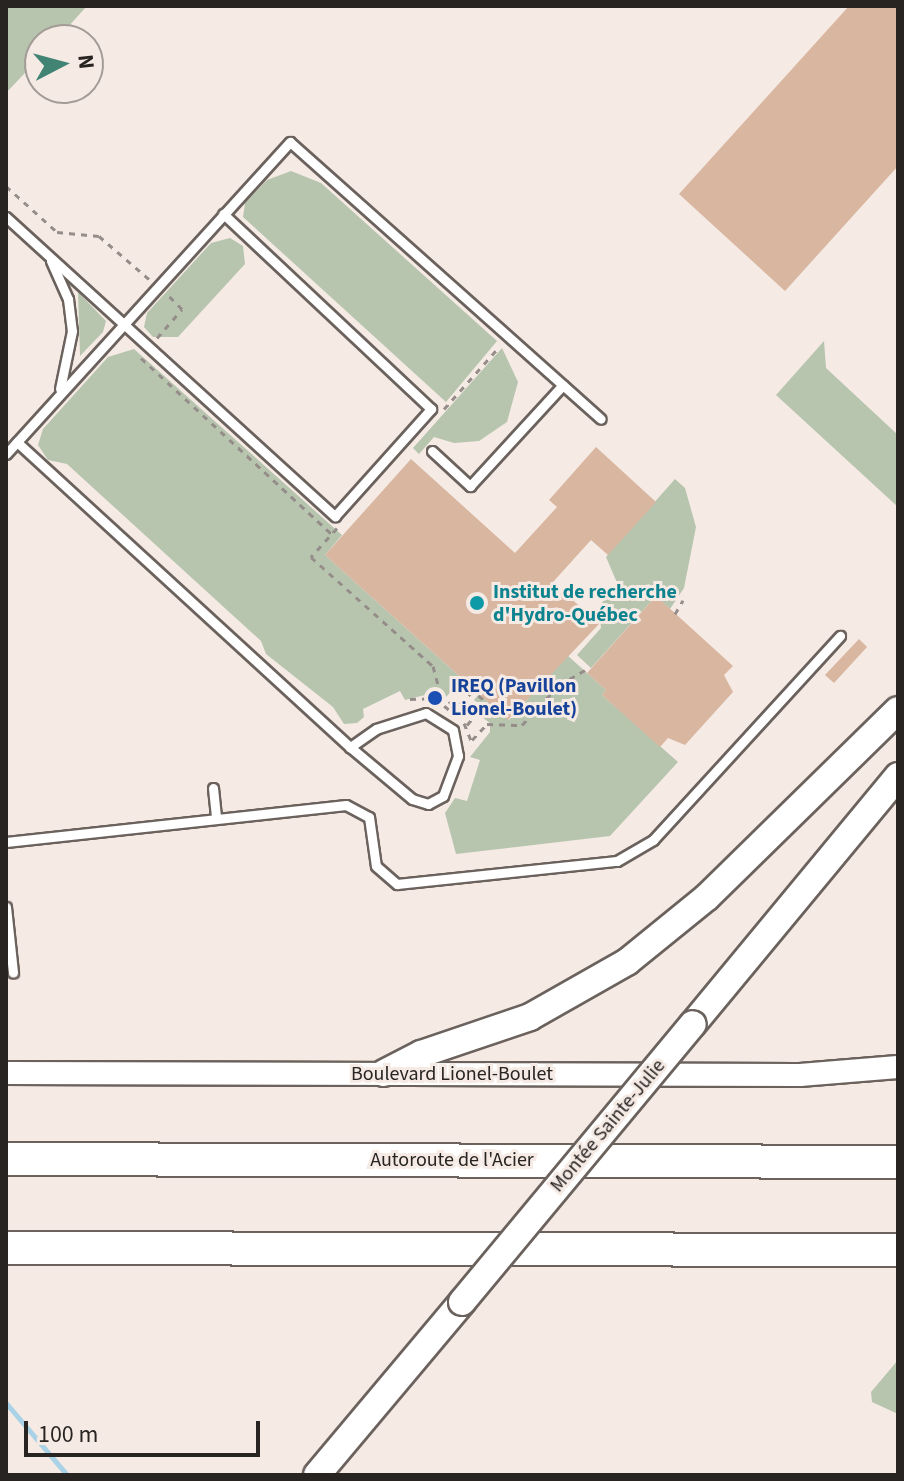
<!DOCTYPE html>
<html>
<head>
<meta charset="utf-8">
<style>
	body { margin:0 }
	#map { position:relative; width:904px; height:1481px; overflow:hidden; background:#f5eae4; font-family:"Source Sans 3",sans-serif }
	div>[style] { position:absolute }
	.green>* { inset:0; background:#b7c5af }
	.stream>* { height:5px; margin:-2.5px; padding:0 2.5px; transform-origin:2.5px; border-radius:2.5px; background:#aad2e6 }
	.building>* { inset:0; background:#d9b6a0 }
	.path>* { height:3px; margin-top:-1.5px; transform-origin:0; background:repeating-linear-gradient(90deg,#958d89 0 6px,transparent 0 12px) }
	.roads { filter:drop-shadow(2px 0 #6b625d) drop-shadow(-2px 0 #6b625d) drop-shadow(0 2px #6b625d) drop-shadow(0 -2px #6b625d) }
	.service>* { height:9px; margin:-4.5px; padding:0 4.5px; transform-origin:4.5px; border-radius:4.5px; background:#fff }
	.tertiary>* { height:22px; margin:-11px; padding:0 11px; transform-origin:11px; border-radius:11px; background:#fff }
	.secondary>* { height:26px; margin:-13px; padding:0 13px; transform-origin:13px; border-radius:13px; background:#fff }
	.motorway>* { height:32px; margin:-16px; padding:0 16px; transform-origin:16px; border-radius:16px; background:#fff }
	.bridges { filter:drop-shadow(2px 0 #6b625d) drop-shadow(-2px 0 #6b625d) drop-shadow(0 2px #6b625d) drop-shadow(0 -2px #6b625d) }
	.secondary-bridge>* { height:26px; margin:-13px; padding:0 13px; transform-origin:13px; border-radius:13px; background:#fff }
	.dots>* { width:22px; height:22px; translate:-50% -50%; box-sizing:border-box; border:4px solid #f5eae4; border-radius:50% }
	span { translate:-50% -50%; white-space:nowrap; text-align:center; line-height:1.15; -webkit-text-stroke:6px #f5eae4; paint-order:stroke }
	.culture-label { font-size:20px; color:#0d838f; font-weight:700 }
	.left { translate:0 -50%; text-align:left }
	.transit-label { font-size:20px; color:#164399; font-weight:700 }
	.street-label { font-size:20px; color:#282422 }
	.frame { position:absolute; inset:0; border:8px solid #282422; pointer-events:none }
	.north { position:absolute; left:24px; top:24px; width:80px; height:80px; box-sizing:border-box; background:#f5eae4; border:2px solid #a39b96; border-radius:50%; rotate:84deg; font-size:22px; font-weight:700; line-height:32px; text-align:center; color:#282422 }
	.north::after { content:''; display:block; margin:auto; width:28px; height:36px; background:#428474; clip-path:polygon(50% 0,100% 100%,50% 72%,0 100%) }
	.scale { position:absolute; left:24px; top:1421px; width:236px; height:36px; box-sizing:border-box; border:4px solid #282422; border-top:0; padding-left:10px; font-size:24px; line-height:28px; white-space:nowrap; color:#282422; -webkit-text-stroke:6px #f5eae4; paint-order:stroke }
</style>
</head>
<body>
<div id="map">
	<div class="green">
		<div style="clip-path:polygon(6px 6px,87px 6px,56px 40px,40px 40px,40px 57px,6px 93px)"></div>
		<div style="clip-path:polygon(291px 171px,321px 183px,497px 341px,446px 402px,243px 217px,245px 203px,267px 180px)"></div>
		<div style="clip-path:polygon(230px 238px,243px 246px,245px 264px,178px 337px,153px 337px,144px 327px,147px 313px,211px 243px)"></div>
		<div style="clip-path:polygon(78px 292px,106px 321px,103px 332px,80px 356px)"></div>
		<div style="clip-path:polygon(824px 341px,826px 368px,898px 435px,898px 507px,776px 395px)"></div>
		<div style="clip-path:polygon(502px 348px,518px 382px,507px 422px,479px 441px,454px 443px,434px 437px,419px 454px,413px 448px)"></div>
		<div style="clip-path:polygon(134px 349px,342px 535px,325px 555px,468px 684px,462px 691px,456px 686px,446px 697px,437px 692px,405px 700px,400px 691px,363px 709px,364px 717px,357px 723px,344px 724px,333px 707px,266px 654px,261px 641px,67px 464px,48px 460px,38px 445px,43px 429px,108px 357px)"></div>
		<div style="clip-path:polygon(675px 479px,685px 488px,696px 527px,684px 588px,670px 609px,656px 596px,591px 668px,577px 655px,601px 628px,599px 606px,618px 585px,606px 557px)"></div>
		<div style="clip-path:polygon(567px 655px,606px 690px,602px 695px,678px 762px,610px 836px,456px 854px,445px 813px,455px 798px,467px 801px,480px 760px,470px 757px,490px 732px,490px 723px,476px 713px,481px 706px,474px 700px,479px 694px,509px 720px)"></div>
		<div style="clip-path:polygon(898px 1360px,898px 1414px,872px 1402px,871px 1392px)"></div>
	</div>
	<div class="stream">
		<div style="left:6px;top:1403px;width:94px;rotate:49.7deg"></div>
	</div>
	<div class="building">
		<div style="clip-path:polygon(849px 6px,898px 6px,898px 166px,785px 291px,679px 194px)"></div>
		<div style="clip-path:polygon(596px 447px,656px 502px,608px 555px,591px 540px,553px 582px,599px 624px,508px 720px,325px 555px,411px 459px,515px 553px,557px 507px,549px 500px)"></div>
		<div style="clip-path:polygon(656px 596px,733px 666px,724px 675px,733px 692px,685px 745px,668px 738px,660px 747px,602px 695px,606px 690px,587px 673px)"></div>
		<div style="clip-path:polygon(859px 639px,867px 647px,834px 683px,825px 675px)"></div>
	</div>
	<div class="path">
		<div style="left:6px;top:186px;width:69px;rotate:42deg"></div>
		<div style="left:57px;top:232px;width:42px;rotate:5.4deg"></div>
		<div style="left:99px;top:236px;width:66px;rotate:40.7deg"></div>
		<div style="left:157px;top:338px;width:38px;rotate:-49deg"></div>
		<div style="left:182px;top:309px;width:21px;rotate:-135deg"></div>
		<div style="left:141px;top:358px;width:260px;rotate:42.7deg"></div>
		<div style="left:444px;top:409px;width:84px;rotate:-48.4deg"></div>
		<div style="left:337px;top:528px;width:39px;rotate:132deg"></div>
		<div style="left:311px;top:557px;width:164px;rotate:41.8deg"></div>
		<div style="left:433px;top:666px;width:28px;rotate:75deg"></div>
		<div style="left:440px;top:693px;width:22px;rotate:43deg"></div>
		<div style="left:675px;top:614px;width:16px;rotate:-60deg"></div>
		<div style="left:410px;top:699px;width:25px;rotate:-2deg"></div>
		<div style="left:435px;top:698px;width:26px;rotate:40deg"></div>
		<div style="left:452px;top:713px;width:33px;rotate:-47deg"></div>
		<div style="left:464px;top:723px;width:24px;rotate:68deg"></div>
		<div style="left:467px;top:725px;width:26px;rotate:-50deg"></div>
		<div style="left:484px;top:705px;width:20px;rotate:30deg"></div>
		<div style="left:501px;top:715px;width:37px;rotate:-139deg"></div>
		<div style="left:472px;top:740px;width:22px;rotate:-47deg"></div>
		<div style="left:487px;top:724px;width:35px;rotate:2deg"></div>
		<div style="left:522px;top:725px;width:54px;rotate:-47.2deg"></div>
		<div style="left:559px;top:685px;width:30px;rotate:-30deg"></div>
	</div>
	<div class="roads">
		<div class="service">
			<div style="left:6px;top:217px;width:445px;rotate:42.3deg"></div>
			<div style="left:335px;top:516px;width:144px;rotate:-48.1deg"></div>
			<div style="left:431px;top:409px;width:285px;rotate:-136.8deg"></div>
			<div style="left:51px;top:261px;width:42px;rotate:65.9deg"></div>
			<div style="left:68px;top:299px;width:32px;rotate:83deg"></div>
			<div style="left:72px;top:331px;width:59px;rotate:101.7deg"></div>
			<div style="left:17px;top:442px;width:452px;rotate:42.5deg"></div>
			<div style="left:350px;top:747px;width:81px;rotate:40deg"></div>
			<div style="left:412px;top:799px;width:17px;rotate:17deg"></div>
			<div style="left:428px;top:804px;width:17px;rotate:-28deg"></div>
			<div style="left:443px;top:796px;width:43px;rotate:-69.4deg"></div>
			<div style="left:458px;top:756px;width:26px;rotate:-101deg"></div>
			<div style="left:453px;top:730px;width:32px;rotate:-148deg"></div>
			<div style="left:426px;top:713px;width:52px;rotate:162.3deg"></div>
			<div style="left:376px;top:729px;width:32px;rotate:145deg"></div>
			<div style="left:432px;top:451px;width:52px;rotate:42.6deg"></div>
			<div style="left:470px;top:486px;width:137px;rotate:-47.4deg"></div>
			<div style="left:6px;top:454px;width:422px;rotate:-47.7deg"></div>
			<div style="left:290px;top:142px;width:416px;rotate:41.7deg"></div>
			<div style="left:213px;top:788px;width:30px;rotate:84deg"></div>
			<div style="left:6px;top:842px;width:342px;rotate:-6.2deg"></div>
			<div style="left:346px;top:805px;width:26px;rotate:28deg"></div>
			<div style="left:369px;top:817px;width:49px;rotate:81.9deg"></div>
			<div style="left:376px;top:866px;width:28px;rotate:41deg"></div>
			<div style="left:397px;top:884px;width:221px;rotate:-6deg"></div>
			<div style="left:617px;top:861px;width:42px;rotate:-30.3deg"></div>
			<div style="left:653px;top:840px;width:277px;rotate:-47.5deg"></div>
			<div style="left:6px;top:907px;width:66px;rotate:83.9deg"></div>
		</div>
		<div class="tertiary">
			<div style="left:6px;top:1073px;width:794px;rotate:0.14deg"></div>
			<div style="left:800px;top:1075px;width:98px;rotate:-4.7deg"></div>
		</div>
		<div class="secondary">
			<div style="left:693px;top:1024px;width:322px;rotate:-50.4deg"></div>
			<div style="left:384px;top:1073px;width:42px;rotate:-27.2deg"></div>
			<div style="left:421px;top:1054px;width:115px;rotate:-18.7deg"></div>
			<div style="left:530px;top:1017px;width:112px;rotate:-29.6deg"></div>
			<div style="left:627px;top:962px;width:103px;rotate:-39.1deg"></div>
			<div style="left:707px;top:897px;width:267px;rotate:-44.4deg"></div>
			<div style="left:317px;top:1475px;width:226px;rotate:-50deg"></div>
		</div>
		<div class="motorway">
			<div style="left:6px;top:1159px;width:892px;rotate:0.19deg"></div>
			<div style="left:6px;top:1248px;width:892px;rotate:0.13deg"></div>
		</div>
	</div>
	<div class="bridges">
		<div class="secondary-bridge">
			<div style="left:462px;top:1302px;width:361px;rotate:-50.3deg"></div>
		</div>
	</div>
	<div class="dots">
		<div style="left:477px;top:603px;background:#0f9aa8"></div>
		<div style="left:435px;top:698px;background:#1a4fb4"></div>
	</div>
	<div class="culture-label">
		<span class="left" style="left:493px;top:604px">Institut de recherche<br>d'Hydro-Québec</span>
	</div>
	<div class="transit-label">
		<span class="left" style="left:451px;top:698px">IREQ (Pavillon<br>Lionel-Boulet)</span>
	</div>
	<div class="street-label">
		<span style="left:452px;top:1074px">Boulevard Lionel-Boulet</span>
		<span style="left:608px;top:1126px;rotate:-50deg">Montée Sainte-Julie</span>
		<span style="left:452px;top:1160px">Autoroute de l'Acier</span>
	</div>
	<div class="frame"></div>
	<div class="north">N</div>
	<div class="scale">100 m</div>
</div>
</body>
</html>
